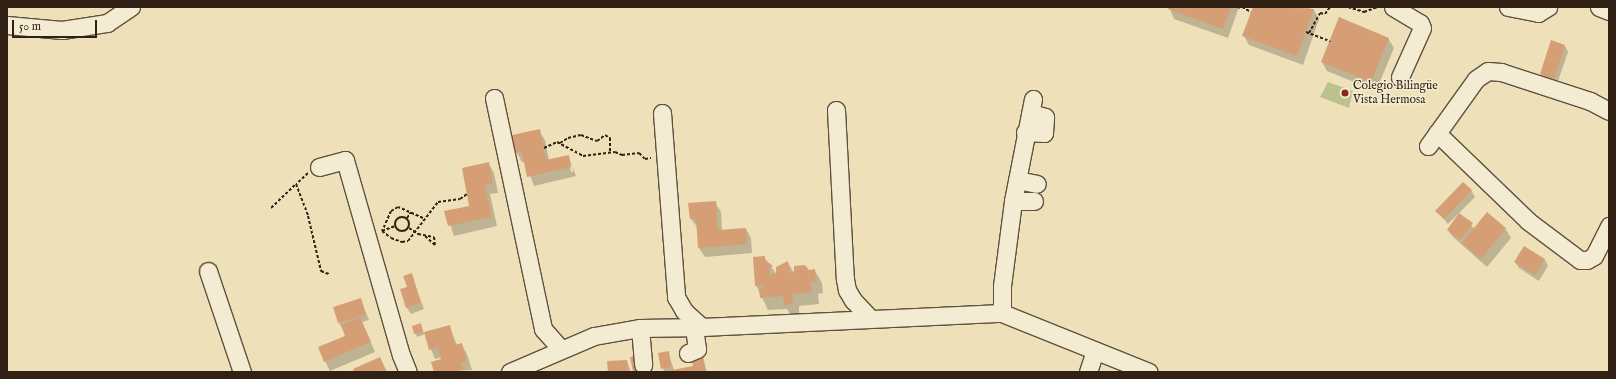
<!DOCTYPE html>
<html>
<head>
<meta charset="utf-8">
<style>
	body { margin:0 }
	#map { position:relative; width:1616px; height:379px; overflow:hidden; background:#eee1ba; font-family:"IM FELL English",serif }
	div>[style] { position:absolute }
	.green>* { inset:0; background:#bbc28d }
	.shadow>* { inset:0; background:#0003 }
	.building>* { inset:0; background:#d69e74 }
	.path>* { height:2px; margin-top:-1px; transform-origin:0; background:repeating-linear-gradient(90deg,#312114 0 3px,transparent 0 5px) }
	.path>.ring { margin:-1px; padding:0; box-sizing:content-box; background:none; border:2px solid #312114; border-radius:50% }
	.roads { filter:drop-shadow(1px 0 #60513e) drop-shadow(-1px 0 #60513e) drop-shadow(0 1px #60513e) drop-shadow(0 -1px #60513e) }
	.minor>* { height:17px; margin:-8.5px; padding:0 8.5px; transform-origin:8.5px; border-radius:8.5px; background:#f4ecd2 }
	.dots>* { width:11px; height:11px; translate:-50% -50%; box-sizing:border-box; border:2px solid #f4ecd2; border-radius:50% }
	span { translate:-50% -50%; white-space:nowrap; text-align:center; line-height:1.15; -webkit-text-stroke:3px #f4ecd2; paint-order:stroke }
	.poi-label { font-size:12px; color:#312114 }
	.left { translate:0 -50%; text-align:left }
	.frame { position:absolute; inset:0; border:8px solid #312114; pointer-events:none }
	.scale { position:absolute; left:12px; top:20px; width:85px; height:18px; box-sizing:border-box; border:2px solid #312114; border-top:0; padding-left:5px; font-size:12px; line-height:14px; white-space:nowrap; color:#312114; -webkit-text-stroke:3px #f4ecd2; paint-order:stroke }
</style>
</head>
<body>
<div id="map">
	<div class="green">
		<div style="clip-path:polygon(1328px 82px,1353px 91px,1349px 108px,1320px 97px)"></div>
	</div>
	<div class="shadow">
		<div style="clip-path:polygon(1169px 7px,1239px 7px,1228px 38px,1174px 19px)"></div>
		<div style="clip-path:polygon(1254px 7px,1306px 7px,1314px 10px,1319px 19px,1303px 65px,1249px 45px,1244px 36px)"></div>
		<div style="clip-path:polygon(1388px 38px,1394px 48px,1376px 91px,1327px 71px,1322px 62px)"></div>
		<div style="clip-path:polygon(1565px 46px,1568px 52px,1557px 84px,1545px 80px,1541px 74px)"></div>
		<div style="clip-path:polygon(evenodd,539px 131px,545px 140px,549px 160px,568px 156px,576px 176px,534px 186px,525px 162px,522px 162px,517px 153px,539px 131px,570px 165px,572px 165px,573px 172px,571px 172px,570px 165px)"></div>
		<div style="clip-path:polygon(488px 163px,494px 173px,498px 193px,490px 194px,497px 226px,454px 236px,446px 212px,470px 207px)"></div>
		<div style="clip-path:polygon(1471px 190px,1475px 197px,1448px 224px,1437px 211px)"></div>
		<div style="clip-path:polygon(715px 202px,721px 212px,722px 231px,746px 229px,751px 238px,752px 253px,705px 257px,699px 248px,698px 228px,691px 219px)"></div>
		<div style="clip-path:polygon(1460px 215px,1475px 229px,1505px 228px,1511px 238px,1487px 267px,1452px 236px,1448px 230px)"></div>
		<div style="clip-path:polygon(764px 257px,777px 275px,788px 263px,796px 276px,815px 271px,822px 283px,823px 293px,818px 294px,819px 304px,799px 306px,799px 316px,792px 317px,787px 309px,768px 310px,756px 285px)"></div>
		<div style="clip-path:polygon(1545px 260px,1548px 266px,1539px 281px,1519px 268px,1515px 262px)"></div>
		<div style="clip-path:polygon(411px 274px,424px 309px,411px 314px,407px 308px)"></div>
		<div style="clip-path:polygon(360px 299px,369px 320px,362px 322px,375px 352px,330px 371px,325px 361px,347px 336px,339px 323px)"></div>
		<div style="clip-path:polygon(420px 324px,424px 333px,449px 326px,457px 345px,461px 344px,467px 354px,472px 370px,435px 372px,442px 357px,435px 359px,425px 334px,417px 337px,413px 326px)"></div>
		<div style="clip-path:polygon(668px 352px,674px 370px,695px 372px,663px 372px)"></div>
		<div style="clip-path:polygon(702px 356px,707px 372px,695px 372px)"></div>
		<div style="clip-path:polygon(627px 361px,631px 372px,609px 372px,608px 362px)"></div>
		<div style="clip-path:polygon(385px 368px,387px 372px,356px 372px,354px 369px)"></div>
	</div>
	<div class="building">
		<div style="clip-path:polygon(1168px 7px,1231px 7px,1223px 29px,1168px 9px)"></div>
		<div style="clip-path:polygon(1253px 7px,1314px 9px,1297px 56px,1242px 36px)"></div>
		<div style="clip-path:polygon(1339px 17px,1389px 38px,1371px 82px,1321px 62px)"></div>
		<div style="clip-path:polygon(1551px 40px,1565px 45px,1554px 79px,1540px 74px)"></div>
		<div style="clip-path:polygon(540px 129px,546px 160px,569px 155px,571px 167px,527px 177px,522px 152px,516px 153px,512px 135px)"></div>
		<div style="clip-path:polygon(489px 162px,493px 183px,485px 185px,492px 217px,448px 226px,444px 211px,469px 206px,462px 168px)"></div>
		<div style="clip-path:polygon(1463px 182px,1472px 190px,1444px 219px,1435px 211px)"></div>
		<div style="clip-path:polygon(716px 201px,718px 230px,746px 228px,747px 244px,698px 248px,696px 219px,690px 219px,688px 203px)"></div>
		<div style="clip-path:polygon(1487px 212px,1506px 228px,1481px 259px,1462px 243px)"></div>
		<div style="clip-path:polygon(1459px 213px,1473px 223px,1460px 240px,1447px 230px)"></div>
		<div style="clip-path:polygon(1524px 246px,1545px 259px,1535px 275px,1514px 262px)"></div>
		<div style="clip-path:polygon(765px 256px,765px 260px,773px 266px,769px 269px,770px 275px,776px 274px,776px 267px,788px 261px,790px 273px,794px 273px,794px 266px,805px 265px,809px 270px,815px 269px,816px 281px,811px 282px,812px 292px,792px 294px,793px 304px,784px 305px,783px 296px,760px 298px,759px 289px,763px 289px,763px 285px,755px 286px,753px 257px)"></div>
		<div style="clip-path:polygon(412px 273px,421px 303px,406px 308px,400px 289px,407px 287px,403px 276px)"></div>
		<div style="clip-path:polygon(361px 298px,366px 314px,338px 323px,333px 307px)"></div>
		<div style="clip-path:polygon(360px 317px,371px 342px,324px 362px,318px 347px,345px 336px,341px 325px)"></div>
		<div style="clip-path:polygon(421px 323px,423px 332px,414px 334px,412px 326px)"></div>
		<div style="clip-path:polygon(450px 325px,455px 345px,462px 343px,467px 361px,461px 363px,463px 369px,452px 372px,434px 372px,431px 362px,441px 359px,438px 347px,429px 350px,424px 332px)"></div>
		<div style="clip-path:polygon(669px 351px,671px 367px,661px 369px,658px 353px)"></div>
		<div style="clip-path:polygon(639px 355px,650px 365px,651px 372px,633px 372px,630px 357px)"></div>
		<div style="clip-path:polygon(703px 355px,706px 372px,662px 372px,693px 366px,692px 357px)"></div>
		<div style="clip-path:polygon(380px 357px,386px 370px,354px 372px,353px 369px)"></div>
		<div style="clip-path:polygon(627px 360px,628px 371px,608px 372px,607px 361px)"></div>
	</div>
	<div class="path">
		<div style="left:1237px;top:7px;width:5px;rotate:11deg"></div>
		<div style="left:1242px;top:7px;width:10px;rotate:29deg"></div>
		<div style="left:1348px;top:7px;width:17px;rotate:17deg"></div>
		<div style="left:1364px;top:12px;width:15px;rotate:-20deg"></div>
		<div style="left:1306px;top:32px;width:26px;rotate:21deg"></div>
		<div style="left:1309px;top:33px;width:23px;rotate:-61deg"></div>
		<div style="left:1320px;top:13px;width:5px;rotate:11deg"></div>
		<div style="left:1325px;top:14px;width:9px;rotate:-54deg"></div>
		<div style="left:560px;top:143px;width:9px;rotate:-32deg"></div>
		<div style="left:568px;top:138px;width:13px;rotate:-13deg"></div>
		<div style="left:581px;top:135px;width:17px;rotate:21deg"></div>
		<div style="left:597px;top:141px;width:10px;rotate:-37deg"></div>
		<div style="left:605px;top:135px;width:6px;rotate:31deg"></div>
		<div style="left:610px;top:138px;width:15px;rotate:90deg"></div>
		<div style="left:544px;top:148px;width:14px;rotate:-25deg"></div>
		<div style="left:557px;top:142px;width:30px;rotate:28deg"></div>
		<div style="left:583px;top:156px;width:32px;rotate:-7deg"></div>
		<div style="left:615px;top:152px;width:8px;rotate:23deg"></div>
		<div style="left:622px;top:155px;width:17px;rotate:-7deg"></div>
		<div style="left:639px;top:153px;width:8px;rotate:45deg"></div>
		<div style="left:645px;top:159px;width:6px;rotate:-9deg"></div>
		<div style="left:308px;top:173px;width:16px;rotate:137deg"></div>
		<div style="left:296px;top:184px;width:34px;rotate:69deg"></div>
		<div style="left:308px;top:216px;width:57px;rotate:76.7deg"></div>
		<div style="left:321px;top:271px;width:9px;rotate:21deg"></div>
		<div style="left:271px;top:208px;width:35px;rotate:-44deg"></div>
		<div class="ring" style="left:395px;top:217px;width:12px;height:12px"></div>
		<div style="left:407px;top:218px;width:7px;rotate:-56deg"></div>
		<div style="left:423px;top:218px;width:27px;rotate:-156deg"></div>
		<div style="left:398px;top:207px;width:8px;rotate:150deg"></div>
		<div style="left:391px;top:211px;width:22px;rotate:114deg"></div>
		<div style="left:382px;top:231px;width:11px;rotate:38deg"></div>
		<div style="left:391px;top:238px;width:12px;rotate:20deg"></div>
		<div style="left:402px;top:242px;width:6px;rotate:-9deg"></div>
		<div style="left:408px;top:241px;width:49px;rotate:-52.4deg"></div>
		<div style="left:438px;top:202px;width:22px;rotate:-8deg"></div>
		<div style="left:460px;top:199px;width:9px;rotate:-36deg"></div>
		<div style="left:409px;top:228px;width:11px;rotate:34deg"></div>
		<div style="left:418px;top:234px;width:16px;rotate:11deg"></div>
		<div style="left:434px;top:237px;width:8px;rotate:83deg"></div>
		<div style="left:435px;top:245px;width:15px;rotate:-138deg"></div>
		<div style="left:382px;top:231px;width:14px;rotate:-21deg"></div>
	</div>
	<div class="roads">
		<div class="minor">
			<div style="left:1393px;top:7px;width:31px;rotate:31deg"></div>
			<div style="left:1420px;top:23px;width:5px;rotate:68deg"></div>
			<div style="left:1422px;top:28px;width:54px;rotate:114.2deg"></div>
			<div style="left:1508px;top:7px;width:31px;rotate:11deg"></div>
			<div style="left:1538px;top:13px;width:12px;rotate:-31deg"></div>
			<div style="left:1599px;top:7px;width:11px;rotate:22deg"></div>
			<div style="left:7px;top:25px;width:55px;rotate:5.2deg"></div>
			<div style="left:62px;top:30px;width:46px;rotate:-8.8deg"></div>
			<div style="left:107px;top:23px;width:29px;rotate:-34deg"></div>
			<div style="left:494px;top:98px;width:236px;rotate:78deg"></div>
			<div style="left:543px;top:329px;width:27px;rotate:48deg"></div>
			<div style="left:836px;top:110px;width:169px;rotate:87deg"></div>
			<div style="left:845px;top:279px;width:11px;rotate:80deg"></div>
			<div style="left:847px;top:290px;width:12px;rotate:59deg"></div>
			<div style="left:853px;top:300px;width:25px;rotate:47deg"></div>
			<div style="left:662px;top:113px;width:185px;rotate:85.6deg"></div>
			<div style="left:676px;top:297px;width:16px;rotate:60deg"></div>
			<div style="left:684px;top:311px;width:24px;rotate:42deg"></div>
			<div style="left:1025px;top:132px;width:19px;rotate:3deg"></div>
			<div style="left:1044px;top:133px;width:16px;rotate:-86deg"></div>
			<div style="left:1045px;top:117px;width:15px;rotate:-164deg"></div>
			<div style="left:1437px;top:133px;width:127px;rotate:44deg"></div>
			<div style="left:1528px;top:221px;width:65px;rotate:36.9deg"></div>
			<div style="left:1580px;top:260px;width:7px"></div>
			<div style="left:1587px;top:260px;width:8px;rotate:-30deg"></div>
			<div style="left:1594px;top:256px;width:34px;rotate:-63deg"></div>
			<div style="left:1428px;top:146px;width:82px;rotate:-54.4deg"></div>
			<div style="left:1476px;top:79px;width:14px;rotate:-34deg"></div>
			<div style="left:1488px;top:71px;width:13px;rotate:4deg"></div>
			<div style="left:1501px;top:72px;width:94px;rotate:18deg"></div>
			<div style="left:1590px;top:101px;width:21px;rotate:28deg"></div>
			<div style="left:319px;top:167px;width:27px;rotate:-15deg"></div>
			<div style="left:345px;top:160px;width:203px;rotate:74deg"></div>
			<div style="left:401px;top:355px;width:18px;rotate:68deg"></div>
			<div style="left:1017px;top:180px;width:20px;rotate:11deg"></div>
			<div style="left:1013px;top:201px;width:21px"></div>
			<div style="left:208px;top:271px;width:107px;rotate:71.4deg"></div>
			<div style="left:1002px;top:313px;width:27px;rotate:-90deg"></div>
			<div style="left:1002px;top:286px;width:86px;rotate:-82.6deg"></div>
			<div style="left:1013px;top:201px;width:104px;rotate:-78.9deg"></div>
			<div style="left:640px;top:328px;width:37px;rotate:85deg"></div>
			<div style="left:688px;top:353px;width:10px;rotate:-24deg"></div>
			<div style="left:697px;top:349px;width:22px;rotate:-98deg"></div>
			<div style="left:510px;top:372px;width:91px;rotate:-23.2deg"></div>
			<div style="left:594px;top:336px;width:47px;rotate:-9.9deg"></div>
			<div style="left:640px;top:328px;width:62px;rotate:-0.9deg"></div>
			<div style="left:702px;top:327px;width:300px;rotate:-2.7deg"></div>
			<div style="left:1002px;top:313px;width:158px;rotate:21.9deg"></div>
			<div style="left:1088px;top:372px;width:22px;rotate:-72deg"></div>
		</div>
	</div>
	<div class="dots">
		<div style="left:1345px;top:93px;background:#8f2418"></div>
	</div>
	<div class="poi-label">
		<span class="left" style="left:1353px;top:93px">Colegio Bilingüe<br>Vista Hermosa</span>
	</div>
	<div class="frame"></div>
	<div class="scale">50 m</div>
</div>
</body>
</html>
